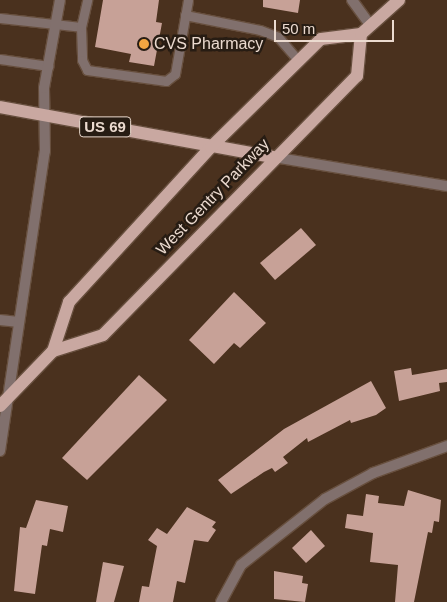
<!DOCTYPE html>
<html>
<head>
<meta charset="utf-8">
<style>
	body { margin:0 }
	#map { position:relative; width:447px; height:602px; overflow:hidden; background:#4a311e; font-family:Arial,sans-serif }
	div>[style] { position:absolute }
	.building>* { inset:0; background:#c7a197 }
	.roads { filter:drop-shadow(1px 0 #674f3e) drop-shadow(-1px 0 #674f3e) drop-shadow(0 1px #674f3e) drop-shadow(0 -1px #674f3e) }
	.service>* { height:9px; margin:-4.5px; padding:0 4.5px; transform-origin:4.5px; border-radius:4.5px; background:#81706d }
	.minor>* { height:10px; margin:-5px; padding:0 5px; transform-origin:5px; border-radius:5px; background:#81706d }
	.tertiary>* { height:10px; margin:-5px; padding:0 5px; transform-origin:5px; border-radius:5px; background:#81706d }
	.primary>* { height:12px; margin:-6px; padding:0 6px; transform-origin:6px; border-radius:6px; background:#c9a8a1 }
	.dots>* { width:14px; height:14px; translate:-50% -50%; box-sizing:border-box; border:2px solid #271c13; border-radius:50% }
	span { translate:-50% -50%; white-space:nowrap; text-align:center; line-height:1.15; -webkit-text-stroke:5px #271c13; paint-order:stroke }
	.shield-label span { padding:1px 4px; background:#271c13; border:1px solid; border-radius:4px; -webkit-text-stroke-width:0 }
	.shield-label { font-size:15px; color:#ebdacf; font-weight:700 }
	.poi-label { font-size:16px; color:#ebdacf }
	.left { translate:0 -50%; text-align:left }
	.street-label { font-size:16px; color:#ebdacf }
	.scale { position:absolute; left:274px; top:20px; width:120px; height:22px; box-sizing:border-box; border:2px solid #ebdacf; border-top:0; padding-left:6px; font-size:15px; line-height:18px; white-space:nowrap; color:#ebdacf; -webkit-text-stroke:4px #271c13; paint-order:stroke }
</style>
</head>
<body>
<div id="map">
	<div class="building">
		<div style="clip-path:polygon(103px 0,159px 0,156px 22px,162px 23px,154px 66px,129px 62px,131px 54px,95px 47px)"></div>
		<div style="clip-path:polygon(263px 0,300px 0,298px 13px,263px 7px)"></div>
		<div style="clip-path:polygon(301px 228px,316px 245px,275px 280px,260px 263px)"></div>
		<div style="clip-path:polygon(234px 292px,266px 323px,240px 348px,234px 343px,214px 364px,189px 340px)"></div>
		<div style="clip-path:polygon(411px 368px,412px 375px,447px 369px,447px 382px,439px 383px,440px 391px,399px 401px,394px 371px)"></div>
		<div style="clip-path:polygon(139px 375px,167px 400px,87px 480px,62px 458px)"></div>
		<div style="clip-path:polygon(371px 381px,386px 408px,376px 415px,351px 423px,350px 420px,308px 442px,307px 438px,283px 457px,288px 463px,275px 472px,272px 468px,264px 472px,231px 494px,218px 480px,284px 429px)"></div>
		<div style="clip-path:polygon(408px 490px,441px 500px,439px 522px,434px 521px,432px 533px,428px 532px,414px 602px,395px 602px,398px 565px,370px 562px,373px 533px,345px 528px,347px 514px,363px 516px,366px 494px,379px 496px,378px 503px,404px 506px)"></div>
		<div style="clip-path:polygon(36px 500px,68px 506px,63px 532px,50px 529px,47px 546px,42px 545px,35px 594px,14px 591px,20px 527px,26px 528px)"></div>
		<div style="clip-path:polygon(187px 507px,216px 522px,212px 527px,216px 530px,208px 542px,194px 540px,185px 583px,177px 581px,173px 602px,139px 602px,142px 586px,149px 587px,157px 546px,148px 540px,157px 528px,167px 534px)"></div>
		<div style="clip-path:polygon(311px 530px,325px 546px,306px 563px,292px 548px)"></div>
		<div style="clip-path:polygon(103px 562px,124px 566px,114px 602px,96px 602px)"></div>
		<div style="clip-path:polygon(274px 571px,303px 576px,302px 583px,308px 584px,305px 602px,274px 599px)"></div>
	</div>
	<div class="roads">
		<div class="service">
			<div style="left:185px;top:15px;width:76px;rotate:11.3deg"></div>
			<div style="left:260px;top:30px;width:19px;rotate:21deg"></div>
			<div style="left:278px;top:37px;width:32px;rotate:49deg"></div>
			<div style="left:0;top:18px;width:81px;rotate:6.3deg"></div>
			<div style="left:81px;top:27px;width:33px;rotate:88deg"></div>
			<div style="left:82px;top:60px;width:11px;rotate:63deg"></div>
			<div style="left:87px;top:70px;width:80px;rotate:7.9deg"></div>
			<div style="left:166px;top:81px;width:11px;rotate:-38deg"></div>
			<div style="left:175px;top:74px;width:75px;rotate:-80deg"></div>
			<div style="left:81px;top:27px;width:28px;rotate:-77deg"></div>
			<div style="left:0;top:59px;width:49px;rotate:8.3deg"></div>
		</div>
		<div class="minor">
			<div style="left:352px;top:0;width:32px;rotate:54deg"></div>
			<div style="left:0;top:320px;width:19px;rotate:6deg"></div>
			<div style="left:0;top:451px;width:303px;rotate:-81.5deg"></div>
			<div style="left:45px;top:151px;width:63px;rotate:-90.9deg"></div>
			<div style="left:44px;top:88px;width:89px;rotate:-79.7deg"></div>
			<div style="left:221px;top:602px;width:42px;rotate:-61.6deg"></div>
			<div style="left:241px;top:565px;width:107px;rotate:-38.2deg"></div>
			<div style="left:325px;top:499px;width:55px;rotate:-28.4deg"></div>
			<div style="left:373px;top:473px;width:79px;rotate:-20deg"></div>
		</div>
		<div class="tertiary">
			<div style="left:273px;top:157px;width:176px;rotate:9.5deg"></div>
		</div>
		<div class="primary">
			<div style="left:0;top:107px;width:278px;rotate:10.4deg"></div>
			<div style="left:53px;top:351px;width:52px;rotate:-17.7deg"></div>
			<div style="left:103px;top:335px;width:363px;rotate:-45.6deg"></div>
			<div style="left:357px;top:76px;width:42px;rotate:-84.6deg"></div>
			<div style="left:0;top:406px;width:76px;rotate:-46.1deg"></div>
			<div style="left:53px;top:351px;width:52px;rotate:-71.9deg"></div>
			<div style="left:69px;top:302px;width:210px;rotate:-47.5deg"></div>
			<div style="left:211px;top:147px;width:154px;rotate:-44.5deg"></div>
			<div style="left:321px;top:39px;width:40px;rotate:-7.1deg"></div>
			<div style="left:361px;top:34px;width:51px;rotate:-41.8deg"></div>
		</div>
	</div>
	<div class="dots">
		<div style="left:144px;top:44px;background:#f2a541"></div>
	</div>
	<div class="shield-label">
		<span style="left:105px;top:127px">US 69</span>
	</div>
	<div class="poi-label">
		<span class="left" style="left:154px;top:44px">CVS Pharmacy</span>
	</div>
	<div class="street-label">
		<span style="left:213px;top:197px;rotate:-46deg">West Gentry Parkway</span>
	</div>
	<div class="scale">50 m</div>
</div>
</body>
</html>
